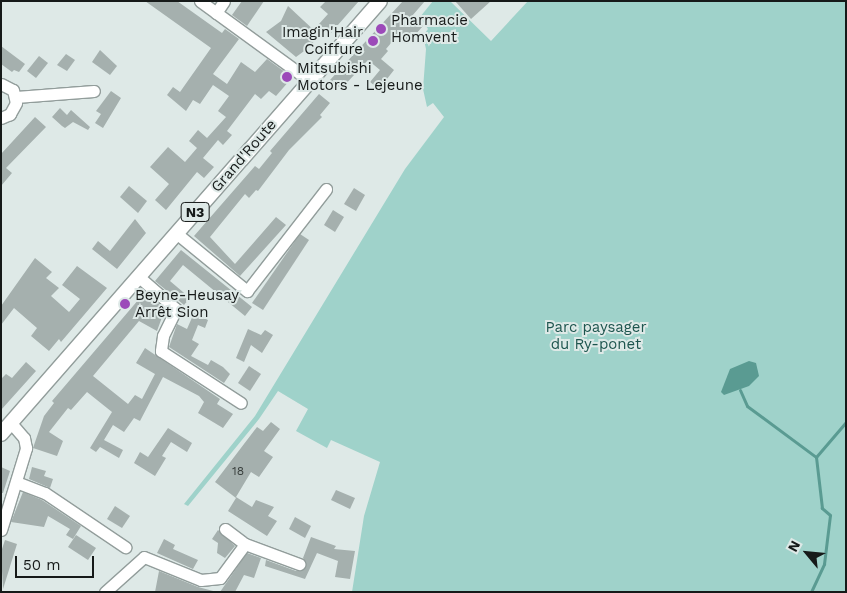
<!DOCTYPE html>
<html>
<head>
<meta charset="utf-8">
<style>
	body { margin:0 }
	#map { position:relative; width:847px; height:593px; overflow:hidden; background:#dee9e7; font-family:"Work Sans",sans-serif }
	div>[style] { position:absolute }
	.green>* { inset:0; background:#9fd2ca }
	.water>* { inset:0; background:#5a9b92 }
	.stream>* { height:3px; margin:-1.5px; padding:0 1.5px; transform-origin:1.5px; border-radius:1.5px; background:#5a9b92 }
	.building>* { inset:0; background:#a5b0ae }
	.roads { filter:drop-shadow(1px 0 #929d9b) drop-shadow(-1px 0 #929d9b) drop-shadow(0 1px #929d9b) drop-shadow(0 -1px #929d9b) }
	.minor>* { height:11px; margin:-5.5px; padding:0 5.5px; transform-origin:5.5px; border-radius:5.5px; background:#fff }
	.major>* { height:14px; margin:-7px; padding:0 7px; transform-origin:7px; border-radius:7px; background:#fff }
	.dots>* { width:14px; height:14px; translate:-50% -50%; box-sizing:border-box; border:2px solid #dee9e7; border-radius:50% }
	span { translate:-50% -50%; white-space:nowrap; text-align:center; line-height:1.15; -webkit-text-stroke:4px #dee9e7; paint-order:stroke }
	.number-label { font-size:12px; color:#3a403e }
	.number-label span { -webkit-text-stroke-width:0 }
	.shield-label span { padding:1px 4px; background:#dee9e7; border:1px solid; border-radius:4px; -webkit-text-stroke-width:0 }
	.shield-label { font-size:14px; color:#161a19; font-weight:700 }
	.poi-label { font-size:15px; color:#161a19 }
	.left { translate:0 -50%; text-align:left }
	.right { translate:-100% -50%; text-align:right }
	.street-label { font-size:15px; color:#161a19 }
	.park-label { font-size:15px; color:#1d554e }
	.frame { position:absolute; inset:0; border:2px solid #161a19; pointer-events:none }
	.north { position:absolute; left:782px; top:528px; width:50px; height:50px; -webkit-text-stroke:4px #dee9e7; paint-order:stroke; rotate:298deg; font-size:14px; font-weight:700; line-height:20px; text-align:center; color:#161a19 }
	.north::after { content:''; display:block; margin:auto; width:18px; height:22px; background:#161a19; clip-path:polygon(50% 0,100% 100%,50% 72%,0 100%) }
	.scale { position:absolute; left:15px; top:556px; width:79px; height:22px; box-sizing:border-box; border:2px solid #161a19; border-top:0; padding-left:6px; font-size:15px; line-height:18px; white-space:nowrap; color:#161a19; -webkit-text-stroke:4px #dee9e7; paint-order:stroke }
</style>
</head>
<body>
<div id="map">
	<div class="green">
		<div style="clip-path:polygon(433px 1px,450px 1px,491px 41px,528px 1px,846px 1px,846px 592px,352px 592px,364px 516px,380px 462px,331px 440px,327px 448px,296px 431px,308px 409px,278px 391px,259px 419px,188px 506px,184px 504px,255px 416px,405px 169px,444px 117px,433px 103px,427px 107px,423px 89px,426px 49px,423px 36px,428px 29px,420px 17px)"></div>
	</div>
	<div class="water">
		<div style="clip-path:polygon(749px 361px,756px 363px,759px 376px,749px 386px,724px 395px,721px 392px,730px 369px)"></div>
	</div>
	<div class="stream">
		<div style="left:740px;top:390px;width:17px;rotate:66deg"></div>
		<div style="left:747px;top:406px;width:86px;rotate:36.5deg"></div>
		<div style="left:811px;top:592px;width:31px;rotate:-65deg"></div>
		<div style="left:824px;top:564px;width:49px;rotate:-83deg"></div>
		<div style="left:830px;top:515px;width:11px;rotate:-139deg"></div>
		<div style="left:822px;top:508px;width:51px;rotate:-96.7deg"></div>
		<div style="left:816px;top:457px;width:46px;rotate:-49.4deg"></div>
	</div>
	<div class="building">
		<div style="clip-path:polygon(145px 1px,177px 1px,222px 33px,225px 29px,239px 39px,213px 74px,227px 84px,241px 62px,255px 72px,267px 59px,289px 75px,290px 80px,276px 96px,269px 91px,261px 99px,255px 94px,227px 131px,232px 135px,223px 145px,218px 140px,203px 158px,214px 167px,204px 178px,197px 172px,166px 210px,155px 200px,169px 184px,150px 167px,168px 147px,185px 162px,197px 148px,189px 141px,198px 130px,207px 138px,226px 117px,218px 111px,229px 96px,213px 85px,200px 104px,193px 100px,186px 111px,167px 95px,173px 87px,180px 92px,211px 48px)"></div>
		<div style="clip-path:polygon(242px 1px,264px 1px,247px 26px,232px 15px)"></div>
		<div style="clip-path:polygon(326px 1px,359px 1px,330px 34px,319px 24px,328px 14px,320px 7px)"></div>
		<div style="clip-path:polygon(403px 1px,425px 1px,412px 16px,423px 26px,407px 44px,397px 36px,386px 49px,388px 51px,381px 59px,394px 70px,379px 89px,370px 82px,380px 70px,368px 60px,341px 89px,330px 80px)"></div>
		<div style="clip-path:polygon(455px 1px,491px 1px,471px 19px)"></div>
		<div style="clip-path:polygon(288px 6px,318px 34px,311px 46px,296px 57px,266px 32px,281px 21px)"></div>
		<div style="clip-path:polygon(1px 46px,25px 64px,19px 72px,14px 70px,12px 72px,1px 64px)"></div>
		<div style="clip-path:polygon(100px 50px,117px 66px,110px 75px,92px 62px)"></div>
		<div style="clip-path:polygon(66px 54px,75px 60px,67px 71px,57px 65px)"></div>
		<div style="clip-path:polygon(39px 56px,48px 63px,36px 78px,27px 71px)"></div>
		<div style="clip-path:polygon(111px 91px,121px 98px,103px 128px,95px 123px,101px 114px,96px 111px)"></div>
		<div style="clip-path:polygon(319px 94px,330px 103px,320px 115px,322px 117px,289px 150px,258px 191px,256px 190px,249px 198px,245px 194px,210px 237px,235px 264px,276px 217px,286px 225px,240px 276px,194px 236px,255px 166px,259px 169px,272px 153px,270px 151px)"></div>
		<div style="clip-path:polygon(60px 108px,67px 115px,71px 110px,90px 127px,88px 130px,73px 122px,65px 128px,62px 126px,52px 117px)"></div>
		<div style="clip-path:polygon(35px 117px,46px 127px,6px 168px,12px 173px,1px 186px,1px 154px)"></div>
		<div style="clip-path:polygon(129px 186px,147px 201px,138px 213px,120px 197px)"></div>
		<div style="clip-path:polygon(354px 188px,365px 195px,356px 211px,344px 204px)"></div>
		<div style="clip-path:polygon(333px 210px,344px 217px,335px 232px,324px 225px)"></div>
		<div style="clip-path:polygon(135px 219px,146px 233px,117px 269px,92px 249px,98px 241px,110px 251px)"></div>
		<div style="clip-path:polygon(300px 234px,309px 240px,263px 310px,252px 303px)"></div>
		<div style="clip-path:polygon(181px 250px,252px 307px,245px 316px,183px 265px,170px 281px,190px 298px,184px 305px,155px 281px)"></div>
		<div style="clip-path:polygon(35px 258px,52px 272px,46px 278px,59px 288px,51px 296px,69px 312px,80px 299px,62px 285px,77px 266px,107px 288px,61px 342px,59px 339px,49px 351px,31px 336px,37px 328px,14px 308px,1px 325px,1px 306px)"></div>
		<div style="clip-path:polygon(145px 292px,165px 309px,157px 331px,139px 321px,93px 376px,128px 404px,135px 395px,142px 399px,155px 374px,136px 363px,145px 348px,220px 399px,217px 404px,233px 414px,223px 428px,198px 413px,204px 402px,199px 396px,163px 377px,140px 421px,134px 418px,124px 432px,113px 425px,104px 440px,123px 450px,119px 458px,100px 447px,96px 452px,90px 448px,112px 412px,87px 392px,71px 410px,68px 408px,49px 432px,63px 441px,57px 456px,33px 448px,44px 416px,54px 403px,52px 401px)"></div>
		<div style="clip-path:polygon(194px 313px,208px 320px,205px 328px,198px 325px,192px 340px,199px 344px,191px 356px,208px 365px,211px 360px,223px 367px,230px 374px,224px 383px,169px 347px,177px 324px,187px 329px)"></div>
		<div style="clip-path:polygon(248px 329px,261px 335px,265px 330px,273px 335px,262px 353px,251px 345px,244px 362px,236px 358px)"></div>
		<div style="clip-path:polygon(26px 362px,36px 371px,1px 410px,1px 379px,6px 374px,12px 378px)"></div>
		<div style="clip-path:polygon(249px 366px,261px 374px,250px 391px,238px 383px)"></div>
		<div style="clip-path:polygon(271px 422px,280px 429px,264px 451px,273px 457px,259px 477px,251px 472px,236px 497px,252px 507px,256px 500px,274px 507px,268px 516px,277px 521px,267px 536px,228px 511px,236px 498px,215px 482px,257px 427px,263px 431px)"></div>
		<div style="clip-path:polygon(168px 428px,192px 443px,187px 452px,171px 442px,162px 456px,166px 458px,155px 476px,134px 463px,140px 452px,148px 457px)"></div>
		<div style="clip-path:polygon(1px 467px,10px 471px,3px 493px,1px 493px)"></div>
		<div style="clip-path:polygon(32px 467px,46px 471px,44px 476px,53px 479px,50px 488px,29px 479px)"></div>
		<div style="clip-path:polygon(336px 490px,355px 498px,350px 509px,331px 500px)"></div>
		<div style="clip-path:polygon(23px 492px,42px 500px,81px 526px,73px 539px,66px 535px,70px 529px,48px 516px,44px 527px,11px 522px)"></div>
		<div style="clip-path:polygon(115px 506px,130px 516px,122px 528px,107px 519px)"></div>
		<div style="clip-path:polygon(295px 517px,311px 526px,305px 538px,289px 529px)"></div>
		<div style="clip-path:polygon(218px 530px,235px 546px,225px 558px,217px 553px,218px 543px,212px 539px)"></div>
		<div style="clip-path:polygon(76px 535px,96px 548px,88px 560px,68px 547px)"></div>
		<div style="clip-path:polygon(311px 537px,336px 546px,334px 549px,355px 551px,350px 579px,335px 577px,338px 561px,317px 553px,305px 579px,265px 566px,266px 560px,296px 571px,303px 570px,306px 563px,303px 558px)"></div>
		<div style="clip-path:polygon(164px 539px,175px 545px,173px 549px,198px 560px,193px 569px,157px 553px)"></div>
		<div style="clip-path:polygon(5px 540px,17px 544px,3px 589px,1px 552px)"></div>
		<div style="clip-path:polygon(247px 553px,261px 558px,254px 578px,244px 575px,235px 592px,220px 592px)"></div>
		<div style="clip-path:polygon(159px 571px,198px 587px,217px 592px,155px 592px)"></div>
	</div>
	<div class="roads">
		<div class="minor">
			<div style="left:200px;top:1px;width:136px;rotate:36deg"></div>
			<div style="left:216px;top:13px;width:14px;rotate:-56deg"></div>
			<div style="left:1px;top:84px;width:13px;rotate:27deg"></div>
			<div style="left:13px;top:90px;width:13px;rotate:77deg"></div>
			<div style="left:16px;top:103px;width:13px;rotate:119deg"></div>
			<div style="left:10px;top:114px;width:10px;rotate:156deg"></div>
			<div style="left:16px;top:97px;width:78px;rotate:-4.4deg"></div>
			<div style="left:176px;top:233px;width:92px;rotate:39.2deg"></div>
			<div style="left:247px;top:291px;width:129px;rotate:-52.2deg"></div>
			<div style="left:139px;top:277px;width:49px;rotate:40.9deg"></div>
			<div style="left:176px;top:309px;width:30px;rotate:116deg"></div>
			<div style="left:163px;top:336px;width:15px;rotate:98deg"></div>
			<div style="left:161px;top:351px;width:95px;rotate:33deg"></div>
			<div style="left:16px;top:482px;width:31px;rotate:21deg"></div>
			<div style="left:45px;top:493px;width:97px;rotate:34deg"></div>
			<div style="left:225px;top:529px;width:25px;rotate:37deg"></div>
			<div style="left:1px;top:530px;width:86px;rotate:-73deg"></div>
			<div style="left:26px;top:448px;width:10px;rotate:-101deg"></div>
			<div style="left:24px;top:438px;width:20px;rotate:-131deg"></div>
			<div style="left:105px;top:592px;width:52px;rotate:-41.9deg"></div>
			<div style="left:144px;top:557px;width:61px;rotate:22deg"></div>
			<div style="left:201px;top:580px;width:19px;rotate:-6deg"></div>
			<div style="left:220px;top:578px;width:42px;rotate:-53.7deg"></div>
			<div style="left:245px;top:544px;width:58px;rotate:20.3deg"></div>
		</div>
		<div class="major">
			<div style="left:1px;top:434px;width:575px;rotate:-48.8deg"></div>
		</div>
	</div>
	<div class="dots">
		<div style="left:381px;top:29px;background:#9c4ab9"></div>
		<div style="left:373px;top:41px;background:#9c4ab9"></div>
		<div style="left:287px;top:77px;background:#9c4ab9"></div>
		<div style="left:125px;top:304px;background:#9c4ab9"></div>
	</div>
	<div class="number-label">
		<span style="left:238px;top:472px">18</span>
	</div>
	<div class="shield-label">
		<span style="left:195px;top:212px">N3</span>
	</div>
	<div class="poi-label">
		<span class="left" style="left:391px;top:29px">Pharmacie<br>Homvent</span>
		<span class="right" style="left:363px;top:41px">Imagin'Hair<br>Coiffure</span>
		<span class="left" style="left:297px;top:77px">Mitsubishi<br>Motors - Lejeune</span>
		<span class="left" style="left:135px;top:304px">Beyne-Heusay<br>Arrêt Sion</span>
	</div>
	<div class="street-label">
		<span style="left:244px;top:156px;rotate:-49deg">Grand'Route</span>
	</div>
	<div class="park-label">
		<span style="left:596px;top:336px">Parc paysager<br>du Ry-ponet</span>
	</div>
	<div class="frame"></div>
	<div class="north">N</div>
	<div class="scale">50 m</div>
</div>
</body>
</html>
